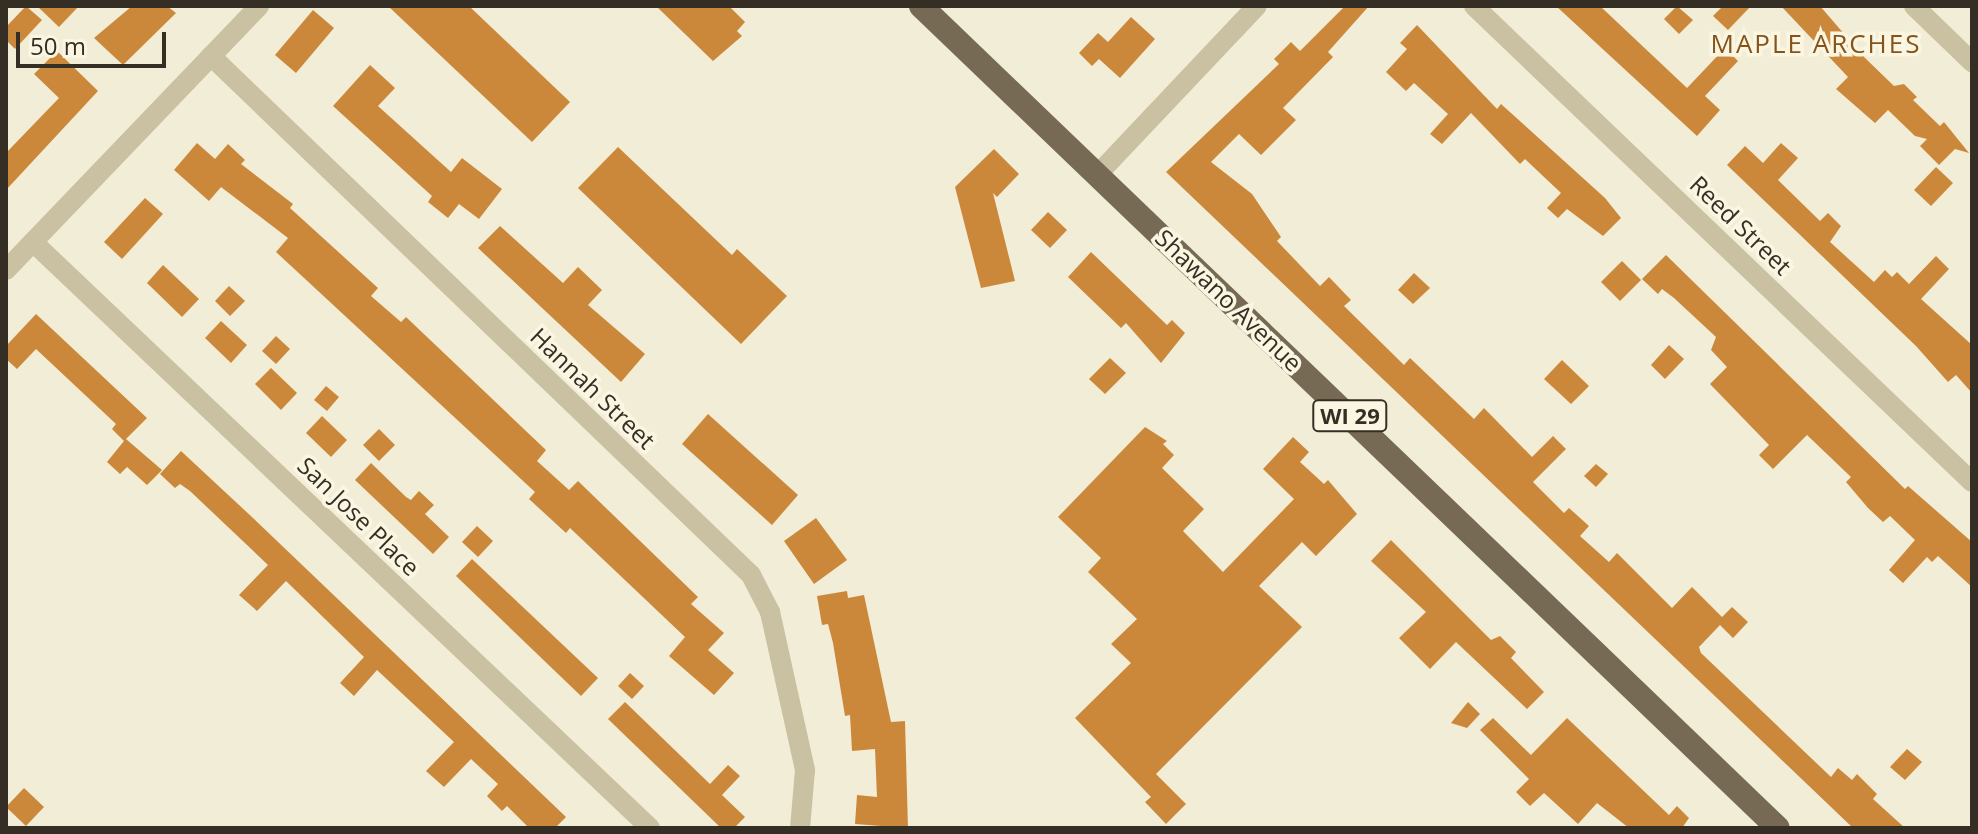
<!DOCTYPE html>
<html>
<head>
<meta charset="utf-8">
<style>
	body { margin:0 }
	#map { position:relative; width:1978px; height:834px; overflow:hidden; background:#f2edd6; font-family:"Open Sans",sans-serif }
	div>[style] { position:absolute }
	.building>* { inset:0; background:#cc883a }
	.minor>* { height:20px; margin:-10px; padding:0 10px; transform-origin:10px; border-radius:10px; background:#cac0a2 }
	.major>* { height:24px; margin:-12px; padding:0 12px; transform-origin:12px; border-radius:12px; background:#776a55 }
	span { translate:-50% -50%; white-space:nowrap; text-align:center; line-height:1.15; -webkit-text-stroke:7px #faf6e2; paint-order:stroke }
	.shield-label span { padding:2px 6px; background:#faf6e2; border:2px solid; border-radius:6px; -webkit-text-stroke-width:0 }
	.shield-label { font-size:22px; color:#342e25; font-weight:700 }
	.street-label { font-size:24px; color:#342e25 }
	.neighbourhood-label { font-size:26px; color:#86541a; letter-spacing:2px }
	.frame { position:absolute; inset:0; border:8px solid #342e25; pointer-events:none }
	.scale { position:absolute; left:16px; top:32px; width:150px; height:36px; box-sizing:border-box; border:4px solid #342e25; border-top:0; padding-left:10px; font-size:24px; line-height:28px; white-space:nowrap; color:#342e25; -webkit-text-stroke:6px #faf6e2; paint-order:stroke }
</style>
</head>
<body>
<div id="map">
	<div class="building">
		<div style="clip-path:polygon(26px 6px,42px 20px,15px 49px,6px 40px,6px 27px)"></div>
		<div style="clip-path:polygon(37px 6px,79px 6px,59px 27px)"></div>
		<div style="clip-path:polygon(132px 6px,167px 6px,176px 13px,123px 65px,94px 38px)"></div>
		<div style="clip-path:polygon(388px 6px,469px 6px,570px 102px,532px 142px)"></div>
		<div style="clip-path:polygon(656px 6px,729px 6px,745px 22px,737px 31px,742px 36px,713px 61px)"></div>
		<div style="clip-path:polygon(1345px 6px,1369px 6px,1328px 52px,1333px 57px,1283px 108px,1296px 120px,1261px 155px,1239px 134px,1211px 162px,1252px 194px,1281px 237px,1277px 241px,1320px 286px,1329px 277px,1351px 300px,1344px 306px,1404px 365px,1410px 358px,1474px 419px,1484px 408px,1532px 457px,1553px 436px,1566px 449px,1533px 482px,1564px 513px,1569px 508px,1589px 526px,1580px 536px,1609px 562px,1617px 553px,1672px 608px,1692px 587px,1722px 617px,1732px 607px,1748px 622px,1733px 638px,1720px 625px,1699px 647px,1701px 653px,1831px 777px,1838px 768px,1852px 780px,1857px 774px,1877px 794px,1873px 799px,1905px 828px,1853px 828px,1166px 172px,1279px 64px,1274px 59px,1291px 42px,1300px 51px)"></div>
		<div style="clip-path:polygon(1556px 6px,1600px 6px,1687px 88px,1725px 48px,1738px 61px,1705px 96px,1720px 110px,1697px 136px)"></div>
		<div style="clip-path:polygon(1677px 6px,1693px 20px,1679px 34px,1664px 19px)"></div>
		<div style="clip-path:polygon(1723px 6px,1751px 6px,1728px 30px,1713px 16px)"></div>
		<div style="clip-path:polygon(1781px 6px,1820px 6px,1864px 57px,1894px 86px,1904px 84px,1917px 97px,1913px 100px,1940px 126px,1944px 122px,1969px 153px,1955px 149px,1939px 165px,1920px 146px,1927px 139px,1915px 136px,1888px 110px,1875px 123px,1836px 89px,1848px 77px)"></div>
		<div style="clip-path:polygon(313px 10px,334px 28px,296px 73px,275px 55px)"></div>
		<div style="clip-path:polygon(1131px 17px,1155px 39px,1120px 78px,1099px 59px,1092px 66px,1079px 53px,1098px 33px,1108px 42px)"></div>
		<div style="clip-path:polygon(1417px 25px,1497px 109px,1501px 104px,1605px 198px,1621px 218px,1603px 236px,1567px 209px,1558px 218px,1547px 208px,1561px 193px,1525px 159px,1520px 164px,1471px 113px,1442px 144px,1430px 134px,1448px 114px,1414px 83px,1406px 91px,1386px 72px,1407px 49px,1400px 43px)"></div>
		<div style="clip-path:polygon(57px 51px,98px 91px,6px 190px,6px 153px,59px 98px,34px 74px)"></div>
		<div style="clip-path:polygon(370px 65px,395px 88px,378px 106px,451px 172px,462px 158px,502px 189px,479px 219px,459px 204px,448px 218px,428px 202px,432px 196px,333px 106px)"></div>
		<div style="clip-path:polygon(197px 143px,215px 159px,228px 144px,245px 160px,241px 164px,293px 204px,290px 208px,378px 288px,371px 296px,401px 322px,406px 317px,546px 450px,537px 461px,569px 490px,578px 481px,698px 597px,691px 604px,724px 633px,708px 650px,734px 673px,714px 695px,669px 656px,685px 637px,570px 528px,566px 533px,529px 499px,535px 492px,276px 252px,288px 238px,221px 187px,209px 201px,174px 170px)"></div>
		<div style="clip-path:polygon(1781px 143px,1798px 158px,1778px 180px,1820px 221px,1828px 213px,1841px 226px,1830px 242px,1874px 282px,1885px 270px,1892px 277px,1897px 272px,1909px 284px,1936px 256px,1949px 269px,1921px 299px,1972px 345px,1972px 393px,1956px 375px,1948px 382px,1916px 346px,1727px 165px,1745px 146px,1763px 163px)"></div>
		<div style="clip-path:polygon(618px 147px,732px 255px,737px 249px,787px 296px,741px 344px,578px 188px)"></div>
		<div style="clip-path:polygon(994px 149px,1019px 174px,997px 197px,993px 193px,1015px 281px,981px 288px,955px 187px)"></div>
		<div style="clip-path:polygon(1936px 167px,1953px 183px,1931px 206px,1914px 190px)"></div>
		<div style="clip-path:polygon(145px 198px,163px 214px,122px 259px,104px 242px)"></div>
		<div style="clip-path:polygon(1048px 212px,1067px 230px,1050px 248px,1031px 230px)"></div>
		<div style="clip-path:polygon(500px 226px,563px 283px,578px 267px,602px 290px,588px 305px,645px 354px,621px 382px,478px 248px)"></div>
		<div style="clip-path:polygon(1091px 252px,1167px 325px,1172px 320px,1185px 333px,1161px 363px,1126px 323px,1121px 328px,1068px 277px)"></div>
		<div style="clip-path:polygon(1666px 255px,1905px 489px,1908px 486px,1972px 542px,1972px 587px,1938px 556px,1932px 562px,1927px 557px,1903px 583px,1889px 570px,1915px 540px,1890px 516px,1883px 522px,1868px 508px,1846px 482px,1851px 477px,1807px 435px,1773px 469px,1759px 455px,1769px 445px,1710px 384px,1727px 367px,1711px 350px,1716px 337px,1674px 298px,1662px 289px,1658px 294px,1642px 279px)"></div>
		<div style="clip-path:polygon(1622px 261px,1641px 280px,1620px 301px,1601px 282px)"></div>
		<div style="clip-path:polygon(163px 265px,199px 299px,182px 317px,147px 283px)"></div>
		<div style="clip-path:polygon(1414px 273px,1430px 288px,1413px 304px,1398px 290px)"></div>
		<div style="clip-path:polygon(229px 286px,245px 301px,230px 316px,215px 301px)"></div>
		<div style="clip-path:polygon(36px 314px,147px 418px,126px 439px,162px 470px,147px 485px,127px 467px,120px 474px,107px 462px,124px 441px,112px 429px,116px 424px,36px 349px,17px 369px,6px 359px,6px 346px)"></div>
		<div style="clip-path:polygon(221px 321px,247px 345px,231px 363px,205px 338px)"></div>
		<div style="clip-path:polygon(276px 336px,290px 349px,276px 364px,262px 351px)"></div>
		<div style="clip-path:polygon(1669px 345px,1684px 359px,1665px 379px,1651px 365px)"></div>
		<div style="clip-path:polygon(1110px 358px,1126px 373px,1105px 394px,1089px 379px)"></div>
		<div style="clip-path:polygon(1562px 360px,1589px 386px,1571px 404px,1544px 379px)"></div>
		<div style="clip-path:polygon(271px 368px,297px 393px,281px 410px,255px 384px)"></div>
		<div style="clip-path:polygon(326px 386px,339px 397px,327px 411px,314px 400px)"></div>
		<div style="clip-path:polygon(708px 414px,798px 495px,772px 525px,682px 444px)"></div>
		<div style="clip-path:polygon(322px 416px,347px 440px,331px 457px,306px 433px)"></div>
		<div style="clip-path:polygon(1145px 427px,1167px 441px,1163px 444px,1174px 455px,1162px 468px,1204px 509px,1183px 531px,1223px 572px,1294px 499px,1263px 469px,1293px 437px,1309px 452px,1300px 462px,1324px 484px,1328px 480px,1357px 514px,1316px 556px,1302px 542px,1259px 586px,1302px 627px,1156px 774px,1186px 804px,1166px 824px,1145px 802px,1151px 797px,1075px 718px,1131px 663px,1111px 644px,1137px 619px,1088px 572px,1101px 558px,1058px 517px)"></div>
		<div style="clip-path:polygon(379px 429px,395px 445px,379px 461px,363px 445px)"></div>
		<div style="clip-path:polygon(181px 451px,253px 518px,566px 817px,555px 828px,529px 828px,507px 806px,502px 811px,487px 796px,498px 784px,471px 759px,444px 787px,426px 771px,454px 742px,377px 670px,354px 696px,340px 683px,364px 657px,286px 581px,257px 611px,239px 595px,268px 565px,190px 491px,180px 484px,175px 488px,160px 474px)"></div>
		<div style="clip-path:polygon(371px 463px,406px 497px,411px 500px,419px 491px,434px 505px,425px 514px,449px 537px,433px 554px,355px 480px)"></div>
		<div style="clip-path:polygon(1596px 464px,1608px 474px,1596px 487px,1584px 476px)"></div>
		<div style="clip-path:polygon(816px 518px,847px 560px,814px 584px,784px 541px)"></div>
		<div style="clip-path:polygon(477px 526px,493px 541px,478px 557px,462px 542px)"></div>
		<div style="clip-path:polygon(1391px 540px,1491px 640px,1500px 636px,1516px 652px,1511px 658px,1544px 692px,1527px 709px,1456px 642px,1430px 669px,1399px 638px,1426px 612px,1371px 561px)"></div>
		<div style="clip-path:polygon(472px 559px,598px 678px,581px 696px,456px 576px)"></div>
		<div style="clip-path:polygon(847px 591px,848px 598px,864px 595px,891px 722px,905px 721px,908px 828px,855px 824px,857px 795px,877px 797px,875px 749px,852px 751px,850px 715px,845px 716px,833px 643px,828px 624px,822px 625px,817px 596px)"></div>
		<div style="clip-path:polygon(630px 673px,644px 686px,632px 699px,618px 686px)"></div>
		<div style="clip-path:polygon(625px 702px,710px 784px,728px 765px,740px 776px,722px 795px,745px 817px,734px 828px,721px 828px,608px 719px)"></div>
		<div style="clip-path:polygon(1468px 702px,1480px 714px,1467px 728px,1451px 723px)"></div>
		<div style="clip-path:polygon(1493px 718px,1531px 755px,1567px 718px,1669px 815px,1677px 806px,1689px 818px,1682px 828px,1629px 828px,1597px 803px,1578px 824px,1544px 793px,1530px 806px,1516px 792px,1529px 779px,1480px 730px)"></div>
		<div style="clip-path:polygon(1907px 749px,1922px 762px,1905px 780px,1890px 767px)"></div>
		<div style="clip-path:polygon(24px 788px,44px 807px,26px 826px,6px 807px)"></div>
	</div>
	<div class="minor">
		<div style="left:1474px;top:6px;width:689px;rotate:43.71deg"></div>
		<div style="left:1914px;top:6px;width:81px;rotate:44deg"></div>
		<div style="left:211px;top:56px;width:749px;rotate:43.86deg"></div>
		<div style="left:751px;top:575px;width:42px;rotate:62.8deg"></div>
		<div style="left:770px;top:612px;width:162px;rotate:77.5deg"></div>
		<div style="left:805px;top:770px;width:58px;rotate:94.9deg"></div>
		<div style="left:1098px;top:174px;width:231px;rotate:-46.6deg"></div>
		<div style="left:33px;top:242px;width:851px;rotate:43.52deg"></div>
		<div style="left:6px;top:270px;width:366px;rotate:-46.2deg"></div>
	</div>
	<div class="major">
		<div style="left:921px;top:6px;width:1187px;rotate:43.81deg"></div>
	</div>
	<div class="shield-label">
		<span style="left:1350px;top:416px">WI 29</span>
	</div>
	<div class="street-label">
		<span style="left:1741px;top:225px;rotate:44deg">Reed Street</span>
		<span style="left:1229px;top:300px;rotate:44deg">Shawano Avenue</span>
		<span style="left:593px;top:388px;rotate:44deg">Hannah Street</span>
		<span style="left:359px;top:516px;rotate:44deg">San Jose Place</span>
	</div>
	<div class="neighbourhood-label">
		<span style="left:1816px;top:44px">MAPLE ARCHES</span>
	</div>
	<div class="frame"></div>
	<div class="scale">50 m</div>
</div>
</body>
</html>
